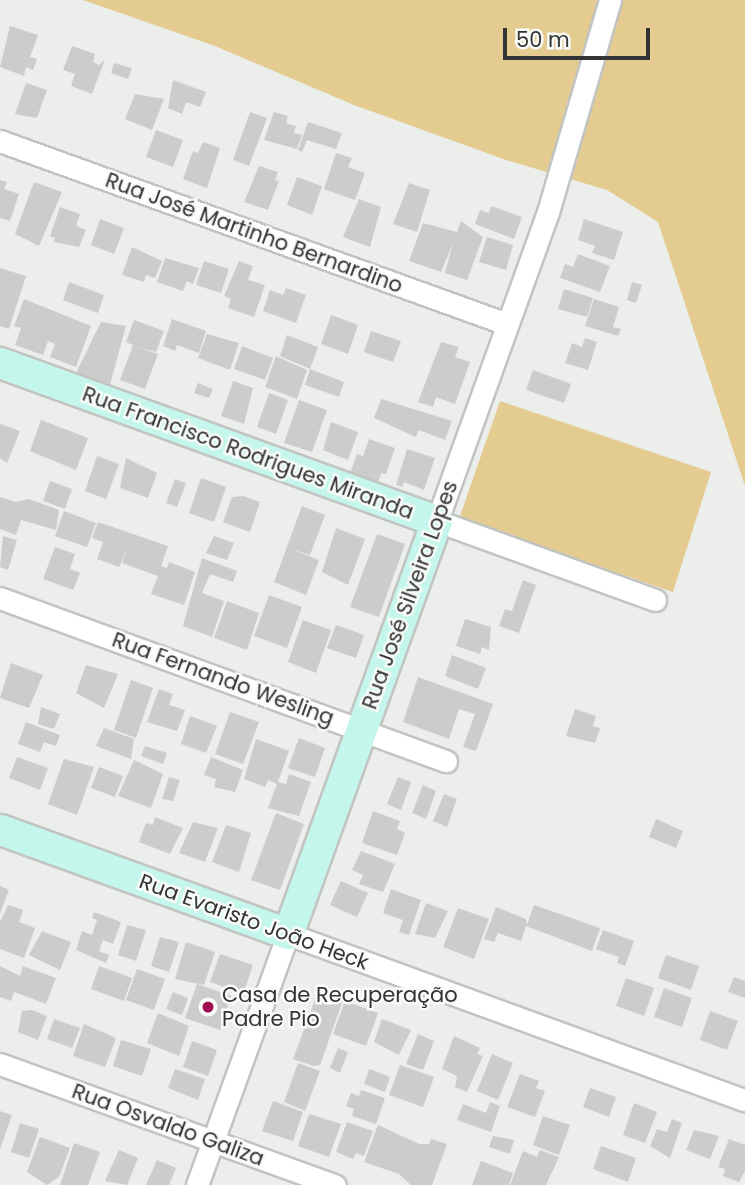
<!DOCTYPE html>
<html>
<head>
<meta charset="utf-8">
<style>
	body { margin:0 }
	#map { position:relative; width:745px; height:1185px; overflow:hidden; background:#ebeeeb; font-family:Poppins,sans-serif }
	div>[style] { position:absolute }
	.green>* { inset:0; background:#e4cb8f }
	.building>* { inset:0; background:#cccdca }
	.roads { filter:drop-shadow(2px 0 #c2c4c2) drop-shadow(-2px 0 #c2c4c2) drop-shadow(0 2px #c2c4c2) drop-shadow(0 -2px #c2c4c2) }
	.street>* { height:21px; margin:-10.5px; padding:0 10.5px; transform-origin:10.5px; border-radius:10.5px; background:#fff }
	.secondary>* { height:30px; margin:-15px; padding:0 15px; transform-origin:15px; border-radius:15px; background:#c4f6ec }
	.dots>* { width:19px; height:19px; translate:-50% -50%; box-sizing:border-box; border:4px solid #f8fbf8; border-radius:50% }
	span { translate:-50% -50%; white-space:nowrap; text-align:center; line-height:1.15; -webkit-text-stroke:5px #f8fbf8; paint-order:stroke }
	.street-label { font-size:21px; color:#323332 }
	.poi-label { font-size:21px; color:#323332 }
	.left { translate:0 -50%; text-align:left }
	.scale { position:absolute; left:503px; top:28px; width:147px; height:32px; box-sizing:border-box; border:4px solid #323332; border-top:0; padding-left:9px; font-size:21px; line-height:24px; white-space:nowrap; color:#323332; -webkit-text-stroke:5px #f8fbf8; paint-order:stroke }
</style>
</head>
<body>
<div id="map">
	<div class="green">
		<div style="clip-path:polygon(83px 0,745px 0,745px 486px,658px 222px,607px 190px,506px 160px,354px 105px,215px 46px)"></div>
		<div style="clip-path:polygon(500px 401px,711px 472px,673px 592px,459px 519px)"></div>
	</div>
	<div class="building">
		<div style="clip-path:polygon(10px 26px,38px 35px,30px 57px,37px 59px,33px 70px,26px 67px,24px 76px,0 67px)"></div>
		<div style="clip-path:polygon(72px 46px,95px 54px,93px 62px,99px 65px,105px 59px,92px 94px,71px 86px,75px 74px,63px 70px)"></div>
		<div style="clip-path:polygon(114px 63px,132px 68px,128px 79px,111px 73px)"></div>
		<div style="clip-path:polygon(173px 80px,206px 92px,200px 107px,186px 102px,182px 114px,168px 108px)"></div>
		<div style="clip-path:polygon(26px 83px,47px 90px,37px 118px,15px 114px)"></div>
		<div style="clip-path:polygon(135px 94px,164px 99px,152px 130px,125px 119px)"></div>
		<div style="clip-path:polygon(250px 112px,267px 118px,249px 166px,233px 160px)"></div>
		<div style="clip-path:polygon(274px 112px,288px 116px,286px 123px,296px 126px,294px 133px,302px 135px,297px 149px,264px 140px)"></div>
		<div style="clip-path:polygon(308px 122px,342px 133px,336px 149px,307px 140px,302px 152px,298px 150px)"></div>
		<div style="clip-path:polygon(156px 130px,183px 140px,173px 167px,146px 157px)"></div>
		<div style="clip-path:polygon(203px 142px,220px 148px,207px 188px,183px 179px,193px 151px,198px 153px)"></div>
		<div style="clip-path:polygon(336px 153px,352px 158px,348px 167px,365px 173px,355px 200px,324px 189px)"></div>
		<div style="clip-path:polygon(259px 166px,278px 172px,275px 180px,279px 181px,268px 210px,244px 202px)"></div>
		<div style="clip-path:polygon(297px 177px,322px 186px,312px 215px,287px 205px)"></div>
		<div style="clip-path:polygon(0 180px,7px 182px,4px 189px,19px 194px,10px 221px,0 218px)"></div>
		<div style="clip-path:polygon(34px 182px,62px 192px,39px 246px,15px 234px)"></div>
		<div style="clip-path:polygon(409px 183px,430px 190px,417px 232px,393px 224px)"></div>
		<div style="clip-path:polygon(359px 199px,381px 207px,370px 247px,343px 237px)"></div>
		<div style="clip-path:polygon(491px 206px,522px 217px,514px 239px,475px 224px,480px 210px,489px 213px)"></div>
		<div style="clip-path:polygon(60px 207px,80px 214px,76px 226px,86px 230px,79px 247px,54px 242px,55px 238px,50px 236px)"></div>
		<div style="clip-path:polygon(100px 219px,124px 228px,114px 254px,91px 245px)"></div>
		<div style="clip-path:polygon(584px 219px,623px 232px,614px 260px,592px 253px,595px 246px,578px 240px)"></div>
		<div style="clip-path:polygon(461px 221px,483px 237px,467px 280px,445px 273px,453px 243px,441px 272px,409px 261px,423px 223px,457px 232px)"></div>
		<div style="clip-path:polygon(487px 237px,513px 245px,506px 270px,479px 262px)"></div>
		<div style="clip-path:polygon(132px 247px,162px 261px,155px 278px,146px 275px,144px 282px,122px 275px)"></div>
		<div style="clip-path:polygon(578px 254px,610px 266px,600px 292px,560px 278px,565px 264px,573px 267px)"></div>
		<div style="clip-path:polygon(165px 258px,199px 268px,193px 284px,187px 281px,183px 291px,157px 282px)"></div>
		<div style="clip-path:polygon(204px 261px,229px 269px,221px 293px,196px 285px)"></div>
		<div style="clip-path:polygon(239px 261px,253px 266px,248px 280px,265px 285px,254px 317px,228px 308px,231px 299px,224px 296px)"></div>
		<div style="clip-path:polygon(0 268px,26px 276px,9px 329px,0 326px)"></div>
		<div style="clip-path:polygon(69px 282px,104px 295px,98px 313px,63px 300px)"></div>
		<div style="clip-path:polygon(632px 282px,642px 285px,636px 303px,627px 300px)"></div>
		<div style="clip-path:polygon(286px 288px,306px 295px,296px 323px,263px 311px,270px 290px,283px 295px)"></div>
		<div style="clip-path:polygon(564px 289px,593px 298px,587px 317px,558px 309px)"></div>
		<div style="clip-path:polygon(24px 299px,91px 326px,76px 367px,50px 357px,55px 344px,48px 341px,43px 355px,15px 345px,21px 328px,14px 326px)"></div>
		<div style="clip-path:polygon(594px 299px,619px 307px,613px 327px,621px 329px,618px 336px,585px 326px)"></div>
		<div style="clip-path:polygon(331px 315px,358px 325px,348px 354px,321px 344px)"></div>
		<div style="clip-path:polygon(172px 319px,206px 331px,199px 353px,177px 345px,175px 351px,163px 346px)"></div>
		<div style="clip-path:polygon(134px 320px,164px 331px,156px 352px,137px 347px,158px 354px,145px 389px,120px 380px,133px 345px,126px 342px)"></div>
		<div style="clip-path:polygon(101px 322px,126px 326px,109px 388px,75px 375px)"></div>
		<div style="clip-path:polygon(371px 331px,401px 341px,393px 362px,364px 352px)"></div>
		<div style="clip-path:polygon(207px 334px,239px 343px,230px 370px,198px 358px)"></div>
		<div style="clip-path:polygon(287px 335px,318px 347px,310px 369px,280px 356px)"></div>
		<div style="clip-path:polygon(585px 338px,597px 342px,588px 370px,565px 363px,572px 343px,582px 347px)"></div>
		<div style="clip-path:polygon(441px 342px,459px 347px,455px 357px,470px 362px,455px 404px,436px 397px,433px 407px,418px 402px)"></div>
		<div style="clip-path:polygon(242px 346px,273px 358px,265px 380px,234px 369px)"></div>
		<div style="clip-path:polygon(276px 356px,307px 370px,297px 399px,265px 387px)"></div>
		<div style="clip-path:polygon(310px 369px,344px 382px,339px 397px,305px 385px)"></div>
		<div style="clip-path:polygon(533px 370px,571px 384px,564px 403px,526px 390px)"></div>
		<div style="clip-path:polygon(233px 381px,253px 388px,244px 424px,221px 416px)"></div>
		<div style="clip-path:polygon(198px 383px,213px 389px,209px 398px,194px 393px)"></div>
		<div style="clip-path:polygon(269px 393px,288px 400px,276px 434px,257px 427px)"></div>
		<div style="clip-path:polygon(381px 399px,452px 421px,445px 440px,419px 430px,416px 437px,374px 418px)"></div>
		<div style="clip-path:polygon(299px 400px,327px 410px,312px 452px,284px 443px)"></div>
		<div style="clip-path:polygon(41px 420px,88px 438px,76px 470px,30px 451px)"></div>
		<div style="clip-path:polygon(331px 422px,358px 432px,348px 460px,323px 450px)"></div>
		<div style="clip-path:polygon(0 424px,20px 431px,7px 463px,0 458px)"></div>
		<div style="clip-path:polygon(369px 439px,395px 448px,386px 474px,381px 473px,377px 486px,349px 476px,357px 454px,363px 456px)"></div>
		<div style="clip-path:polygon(407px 449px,435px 458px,424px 490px,404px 482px,402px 487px,396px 485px)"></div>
		<div style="clip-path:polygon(97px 456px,119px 464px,106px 499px,85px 491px)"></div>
		<div style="clip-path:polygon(126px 458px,157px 473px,148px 498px,120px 488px)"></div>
		<div style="clip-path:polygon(201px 478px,226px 487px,214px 522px,189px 513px)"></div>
		<div style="clip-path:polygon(175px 479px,186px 483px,177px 507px,166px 503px)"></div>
		<div style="clip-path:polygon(50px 481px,72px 489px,65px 509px,43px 501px)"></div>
		<div style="clip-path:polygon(243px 496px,260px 502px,250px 532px,223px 522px,232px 497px)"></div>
		<div style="clip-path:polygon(0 497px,16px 502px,29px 499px,59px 510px,56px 530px,21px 520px,16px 535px,0 529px)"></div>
		<div style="clip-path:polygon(302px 506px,325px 515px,310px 555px,291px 549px,319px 560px,306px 595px,274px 582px)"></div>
		<div style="clip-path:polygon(64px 511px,96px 523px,87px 547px,55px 536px)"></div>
		<div style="clip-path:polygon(98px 522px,168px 546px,161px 566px,167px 568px,169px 562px,195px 572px,184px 605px,151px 594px,158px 576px,122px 563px,128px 547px,119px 567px,97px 559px,103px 542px,92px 538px)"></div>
		<div style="clip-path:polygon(336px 528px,365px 539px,348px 585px,322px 572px)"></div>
		<div style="clip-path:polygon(377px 534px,405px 544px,379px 617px,350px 607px)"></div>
		<div style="clip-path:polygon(3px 536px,17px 540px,8px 570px,0 567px)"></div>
		<div style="clip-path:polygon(214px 536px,234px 543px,227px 560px,206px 553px)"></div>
		<div style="clip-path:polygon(55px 547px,75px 554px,70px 569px,80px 573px,73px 590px,43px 579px)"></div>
		<div style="clip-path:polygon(202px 558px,237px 571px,233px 582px,210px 574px,202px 593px,224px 601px,212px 637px,183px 626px)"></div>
		<div style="clip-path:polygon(523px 580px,536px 585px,519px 633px,499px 626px,505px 609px,512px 611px)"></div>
		<div style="clip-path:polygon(269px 595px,302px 607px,287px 648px,254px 636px)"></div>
		<div style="clip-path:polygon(227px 601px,259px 613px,247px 650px,214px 638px)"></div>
		<div style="clip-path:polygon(465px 619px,491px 627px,489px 650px,482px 647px,480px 654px,456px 646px)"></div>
		<div style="clip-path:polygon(303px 620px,331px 630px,316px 673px,288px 662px)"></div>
		<div style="clip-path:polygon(336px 625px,364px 635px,356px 658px,327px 648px)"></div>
		<div style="clip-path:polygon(452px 655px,486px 668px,478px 689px,445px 676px)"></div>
		<div style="clip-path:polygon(11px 663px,43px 675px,29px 708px,0 698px)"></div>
		<div style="clip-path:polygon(86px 665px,118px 674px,104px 708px,76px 693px)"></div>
		<div style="clip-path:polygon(418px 677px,493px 704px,476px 751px,463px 747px,475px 714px,459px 709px,449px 739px,403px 722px)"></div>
		<div style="clip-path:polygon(131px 680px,153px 688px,136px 738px,114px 730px)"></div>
		<div style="clip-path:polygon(159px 689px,173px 694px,169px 705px,185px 710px,177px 731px,147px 722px)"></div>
		<div style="clip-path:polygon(41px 707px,60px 714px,54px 729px,38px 724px)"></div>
		<div style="clip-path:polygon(575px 709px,596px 716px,593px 726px,600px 728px,595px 743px,566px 736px)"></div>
		<div style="clip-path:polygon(230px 712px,259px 722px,243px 764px,215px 754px)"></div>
		<div style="clip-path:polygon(190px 716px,217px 726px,206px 753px,181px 744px)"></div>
		<div style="clip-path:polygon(26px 722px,60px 735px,56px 746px,44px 742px,40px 752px,18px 744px)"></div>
		<div style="clip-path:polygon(104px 728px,134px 739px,131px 759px,96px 746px)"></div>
		<div style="clip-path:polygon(299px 738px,325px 748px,315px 777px,288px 768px)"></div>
		<div style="clip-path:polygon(256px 739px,289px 751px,278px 782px,286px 784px,289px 774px,311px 782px,299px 816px,268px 808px,277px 784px,268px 780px,265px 787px,244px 779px)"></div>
		<div style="clip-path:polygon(145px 746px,167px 753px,163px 764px,141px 756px)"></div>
		<div style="clip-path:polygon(17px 757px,48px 768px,40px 790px,9px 778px)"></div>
		<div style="clip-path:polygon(211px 757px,243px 770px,235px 792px,214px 787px,216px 779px,204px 775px)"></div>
		<div style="clip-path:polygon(64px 759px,94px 767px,77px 815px,48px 804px)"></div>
		<div style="clip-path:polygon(134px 760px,163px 774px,151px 808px,118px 796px)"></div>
		<div style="clip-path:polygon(99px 767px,123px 776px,115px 797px,91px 788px)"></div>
		<div style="clip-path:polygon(169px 777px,180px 780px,173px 801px,162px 799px)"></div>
		<div style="clip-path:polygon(398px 777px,411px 782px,401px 810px,387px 804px)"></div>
		<div style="clip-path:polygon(423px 785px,436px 791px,426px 819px,412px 813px)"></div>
		<div style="clip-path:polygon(444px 794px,457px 799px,447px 827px,433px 821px)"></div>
		<div style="clip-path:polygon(373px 811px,400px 821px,397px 829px,405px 833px,397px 855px,362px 843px)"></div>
		<div style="clip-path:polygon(276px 813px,304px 824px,280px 890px,251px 880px)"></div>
		<div style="clip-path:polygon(155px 817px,183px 828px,170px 854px,139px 842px,146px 823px,153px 825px)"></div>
		<div style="clip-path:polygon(656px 819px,683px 831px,676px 848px,649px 837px)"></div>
		<div style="clip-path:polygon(193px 822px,218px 828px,205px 862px,179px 853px)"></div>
		<div style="clip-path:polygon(226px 825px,251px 833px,239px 872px,212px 862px)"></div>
		<div style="clip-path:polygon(361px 851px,395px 864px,383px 892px,359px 884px,363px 875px,352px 870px)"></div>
		<div style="clip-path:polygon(341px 881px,368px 893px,357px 917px,330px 905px)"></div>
		<div style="clip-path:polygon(0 886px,9px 890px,0 914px)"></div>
		<div style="clip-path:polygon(391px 889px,421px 900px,409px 935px,399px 932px,403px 920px,383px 913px)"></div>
		<div style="clip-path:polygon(426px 903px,448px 911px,435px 938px,415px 934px)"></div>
		<div style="clip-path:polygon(8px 905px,23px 910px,19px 922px,35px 928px,24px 958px,0 949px,0 922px)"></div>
		<div style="clip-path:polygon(534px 905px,600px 928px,592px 951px,526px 926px,521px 941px,498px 933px,494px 942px,484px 939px,496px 907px,526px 919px,527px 925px)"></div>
		<div style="clip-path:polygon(458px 908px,489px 919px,474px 959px,443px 947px)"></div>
		<div style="clip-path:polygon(94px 912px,121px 922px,113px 944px,103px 940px,99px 951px,109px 955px,106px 963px,76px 950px,82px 931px,92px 935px,97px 920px,92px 918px)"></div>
		<div style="clip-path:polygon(127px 925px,146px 930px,136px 961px,118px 955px)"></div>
		<div style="clip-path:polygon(603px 930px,634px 941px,625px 966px,617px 963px,619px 957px,596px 949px)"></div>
		<div style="clip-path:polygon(42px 931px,71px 942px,60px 970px,29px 955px)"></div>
		<div style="clip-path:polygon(160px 937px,179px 942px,169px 972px,151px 966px)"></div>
		<div style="clip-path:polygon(186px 942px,215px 952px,204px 985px,175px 979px)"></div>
		<div style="clip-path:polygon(220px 954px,253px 965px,243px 994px,210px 982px)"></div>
		<div style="clip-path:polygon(666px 955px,699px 966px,691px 990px,658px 978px)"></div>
		<div style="clip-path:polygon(0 966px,20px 976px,23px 966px,56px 978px,46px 1004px,14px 992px,11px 1001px,0 997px)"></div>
		<div style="clip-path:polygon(99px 966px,132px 978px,124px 1001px,91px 989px)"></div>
		<div style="clip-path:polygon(137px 969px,165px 979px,154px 1010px,126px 1000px)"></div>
		<div style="clip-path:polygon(734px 977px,745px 981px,745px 998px,728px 992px)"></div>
		<div style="clip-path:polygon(626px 978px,654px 988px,644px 1016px,616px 1006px)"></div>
		<div style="clip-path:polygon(197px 984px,231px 996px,220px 1030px,185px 1018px)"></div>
		<div style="clip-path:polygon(664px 988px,692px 998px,682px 1027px,654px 1017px)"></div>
		<div style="clip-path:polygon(319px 989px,343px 1000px,320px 1065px,314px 1066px,293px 1059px)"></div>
		<div style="clip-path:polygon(173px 992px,188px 998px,182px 1015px,166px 1009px)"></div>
		<div style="clip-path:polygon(345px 1001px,378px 1013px,366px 1046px,333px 1034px)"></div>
		<div style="clip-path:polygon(32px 1010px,47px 1016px,38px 1040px,18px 1032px,22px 1011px)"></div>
		<div style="clip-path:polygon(710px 1011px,738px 1021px,727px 1050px,700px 1040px)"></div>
		<div style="clip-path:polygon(158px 1013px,189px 1026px,179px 1056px,147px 1043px)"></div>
		<div style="clip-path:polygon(54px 1019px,80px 1028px,72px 1048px,47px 1039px)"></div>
		<div style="clip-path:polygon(382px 1019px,411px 1030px,399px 1055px,374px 1042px)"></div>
		<div style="clip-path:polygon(84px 1024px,116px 1038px,105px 1067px,73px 1056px)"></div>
		<div style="clip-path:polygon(418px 1034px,434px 1041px,423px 1070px,406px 1064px)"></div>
		<div style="clip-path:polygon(454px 1036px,480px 1048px,477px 1054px,483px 1056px,467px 1092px,455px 1087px,457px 1076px,442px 1069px)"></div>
		<div style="clip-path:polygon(121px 1040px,151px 1049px,142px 1076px,113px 1066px)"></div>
		<div style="clip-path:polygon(192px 1041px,217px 1050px,208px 1076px,183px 1067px)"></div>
		<div style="clip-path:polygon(338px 1048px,348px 1052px,340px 1073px,330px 1068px)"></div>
		<div style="clip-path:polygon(492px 1054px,513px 1063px,498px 1100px,477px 1091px)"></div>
		<div style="clip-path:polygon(298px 1063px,320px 1071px,305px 1111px,284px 1102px)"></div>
		<div style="clip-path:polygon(400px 1065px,434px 1077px,423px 1107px,389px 1095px)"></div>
		<div style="clip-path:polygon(175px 1069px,205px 1079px,198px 1100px,168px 1088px)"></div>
		<div style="clip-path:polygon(369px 1069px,390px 1077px,385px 1092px,364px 1084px)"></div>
		<div style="clip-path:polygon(520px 1074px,539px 1081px,536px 1088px,545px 1091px,535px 1117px,507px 1107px)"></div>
		<div style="clip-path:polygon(590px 1088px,616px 1097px,609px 1117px,583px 1107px)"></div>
		<div style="clip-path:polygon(361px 1090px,385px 1098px,376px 1124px,352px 1116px,354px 1109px,346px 1106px,351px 1093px,359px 1096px)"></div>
		<div style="clip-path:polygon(273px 1101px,303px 1112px,293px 1141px,262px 1131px)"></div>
		<div style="clip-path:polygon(490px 1102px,500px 1106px,491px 1132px,457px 1120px,463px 1104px,486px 1113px)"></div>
		<div style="clip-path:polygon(634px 1103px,657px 1112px,645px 1143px,623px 1135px)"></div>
		<div style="clip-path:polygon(0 1111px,12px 1115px,0 1149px)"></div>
		<div style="clip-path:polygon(309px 1114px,341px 1124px,329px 1157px,298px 1146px)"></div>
		<div style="clip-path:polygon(543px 1116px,570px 1125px,559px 1155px,533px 1145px)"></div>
		<div style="clip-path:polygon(672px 1119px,682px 1123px,670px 1158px,650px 1146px,657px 1129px,667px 1132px)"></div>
		<div style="clip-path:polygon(347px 1122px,373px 1131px,364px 1156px,356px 1153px,353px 1159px,336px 1152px)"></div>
		<div style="clip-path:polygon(20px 1123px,39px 1129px,29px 1158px,11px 1152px)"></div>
		<div style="clip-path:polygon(378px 1125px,419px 1144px,429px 1144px,431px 1139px,447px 1144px,432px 1185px,411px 1185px,399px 1174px,364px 1162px)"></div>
		<div style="clip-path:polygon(694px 1130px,719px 1136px,710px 1159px,686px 1150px)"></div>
		<div style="clip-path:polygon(493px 1136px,514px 1140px,510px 1154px,489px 1147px)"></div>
		<div style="clip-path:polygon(40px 1137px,70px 1148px,59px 1177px,47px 1185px,27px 1172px)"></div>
		<div style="clip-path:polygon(729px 1139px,745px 1145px,745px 1171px,739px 1182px,723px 1176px,725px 1169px,718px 1167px)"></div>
		<div style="clip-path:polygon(74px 1143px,100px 1152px,88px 1185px,60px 1185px)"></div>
		<div style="clip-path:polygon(601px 1146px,636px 1158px,628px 1182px,593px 1169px)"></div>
		<div style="clip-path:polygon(119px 1150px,138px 1158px,127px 1185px,105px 1181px)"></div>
		<div style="clip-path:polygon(540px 1150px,559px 1157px,546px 1185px,510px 1185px,523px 1151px,537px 1157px)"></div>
		<div style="clip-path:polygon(157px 1160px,176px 1168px,169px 1185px,146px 1185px)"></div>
		<div style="clip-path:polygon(481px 1161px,513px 1173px,509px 1185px,472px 1185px)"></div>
	</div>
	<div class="roads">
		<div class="street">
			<div style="left:610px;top:0;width:221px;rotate:106.3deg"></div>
			<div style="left:548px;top:212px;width:328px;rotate:109.8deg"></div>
			<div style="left:437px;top:521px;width:232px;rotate:19.9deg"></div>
			<div style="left:0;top:141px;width:539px;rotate:19.85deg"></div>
			<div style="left:0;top:598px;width:475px;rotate:20.1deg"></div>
			<div style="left:0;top:1064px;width:356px;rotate:19.9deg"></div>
			<div style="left:197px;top:1185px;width:267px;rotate:-70.1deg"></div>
			<div style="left:288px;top:934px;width:486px;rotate:20deg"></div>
		</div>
		<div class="secondary">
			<div style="left:0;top:363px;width:465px;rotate:19.9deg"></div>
			<div style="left:437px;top:521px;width:439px;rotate:109.8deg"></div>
			<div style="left:288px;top:934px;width:306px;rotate:-160.1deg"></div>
		</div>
	</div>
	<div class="dots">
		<div style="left:208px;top:1007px;background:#a10d51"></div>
	</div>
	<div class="street-label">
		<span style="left:254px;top:233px;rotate:20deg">Rua José Martinho Bernardino</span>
		<span style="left:248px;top:453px;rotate:20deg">Rua Francisco Rodrigues Miranda</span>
		<span style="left:410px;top:595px;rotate:-70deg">Rua José Silveira Lopes</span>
		<span style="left:223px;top:679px;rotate:20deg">Rua Fernando Wesling</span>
		<span style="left:254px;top:922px;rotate:20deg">Rua Evaristo João Heck</span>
		<span style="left:168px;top:1125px;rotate:20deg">Rua Osvaldo Galiza</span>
	</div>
	<div class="poi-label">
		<span class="left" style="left:222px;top:1007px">Casa de Recuperação<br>Padre Pio</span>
	</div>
	<div class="scale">50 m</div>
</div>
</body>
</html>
